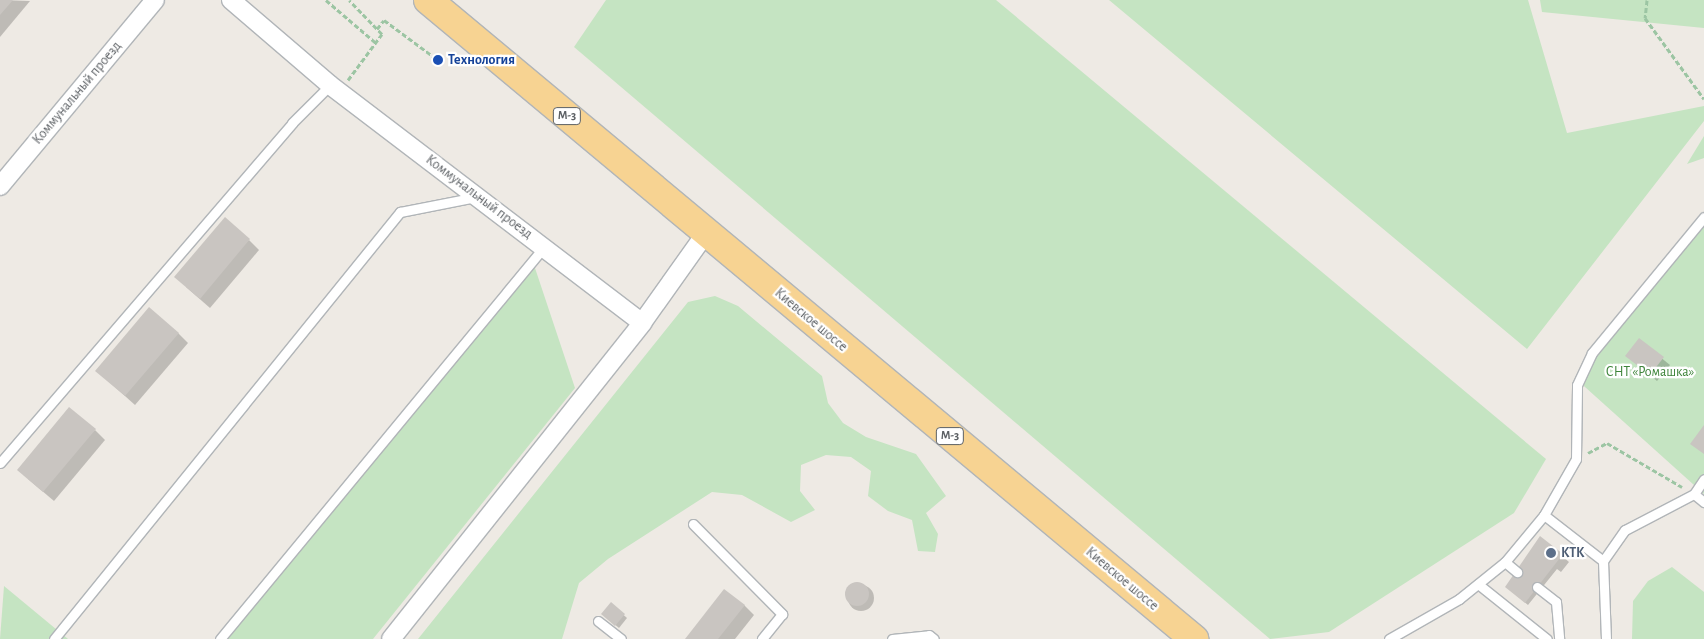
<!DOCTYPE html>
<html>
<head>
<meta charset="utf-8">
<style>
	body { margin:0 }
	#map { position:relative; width:1704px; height:639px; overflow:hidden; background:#eeeae4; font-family:"Alegreya Sans",sans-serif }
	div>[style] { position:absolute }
	.green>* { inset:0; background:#c5e4c2 }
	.shadow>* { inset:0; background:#0003 }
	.round { border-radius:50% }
	.building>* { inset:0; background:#c9c5c1 }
	.path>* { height:3px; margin-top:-1.5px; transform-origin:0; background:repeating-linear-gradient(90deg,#9cc5a3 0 5px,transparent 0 7.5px) }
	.roads { filter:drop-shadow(1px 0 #b1b5b8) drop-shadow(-1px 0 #b1b5b8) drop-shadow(0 1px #b1b5b8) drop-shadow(0 -1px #b1b5b8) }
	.lane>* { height:9px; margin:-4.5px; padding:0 4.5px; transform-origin:4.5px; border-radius:4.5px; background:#fff }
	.street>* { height:18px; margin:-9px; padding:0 9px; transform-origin:9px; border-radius:9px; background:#fff }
	.highway>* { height:28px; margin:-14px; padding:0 14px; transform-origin:14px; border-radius:14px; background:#f7d392 }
	.dots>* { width:14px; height:14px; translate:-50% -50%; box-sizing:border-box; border:2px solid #fff; border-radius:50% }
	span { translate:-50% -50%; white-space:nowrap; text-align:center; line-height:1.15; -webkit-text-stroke:4.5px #fff; paint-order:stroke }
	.shield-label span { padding:1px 4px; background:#fff; border:1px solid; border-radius:4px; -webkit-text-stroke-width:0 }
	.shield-label { font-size:12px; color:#5c6064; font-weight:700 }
	.transit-label { font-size:14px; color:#164399; font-weight:700 }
	.left { translate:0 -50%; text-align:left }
	.street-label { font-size:14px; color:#5c6064 }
	.park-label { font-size:14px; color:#3e843a }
	.service-label { font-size:14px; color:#4e5e75; font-weight:700 }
</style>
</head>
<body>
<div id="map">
	<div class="green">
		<div style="clip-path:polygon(606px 0,996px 0,1546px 459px,1514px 513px,1329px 632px,1270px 639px,574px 47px)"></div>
		<div style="clip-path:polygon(1109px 0,1528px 0,1567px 133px,1704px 106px,1704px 121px,1527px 349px)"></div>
		<div style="clip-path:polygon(1540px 0,1704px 0,1704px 28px,1542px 12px)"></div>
		<div style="clip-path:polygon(1704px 136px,1704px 158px,1687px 164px)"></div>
		<div style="clip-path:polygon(1704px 226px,1704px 494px,1575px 378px)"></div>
		<div style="clip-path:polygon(534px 265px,575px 388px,373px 639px,228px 639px)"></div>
		<div style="clip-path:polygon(715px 296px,738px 306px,822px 376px,828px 403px,843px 423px,866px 437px,916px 454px,946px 496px,926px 513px,938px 534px,935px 552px,918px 551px,912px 520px,888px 511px,868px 496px,871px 471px,851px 457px,826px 455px,801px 465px,800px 491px,815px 510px,791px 522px,742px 495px,712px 492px,608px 559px,579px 583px,562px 639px,418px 639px,688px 302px)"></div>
		<div style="clip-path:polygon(1672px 567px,1704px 592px,1704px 639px,1632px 639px,1633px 601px,1648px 581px)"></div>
		<div style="clip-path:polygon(4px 586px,68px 639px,0 639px)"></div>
	</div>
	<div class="shadow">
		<div style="clip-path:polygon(0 0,30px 1px,0 37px)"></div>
		<div style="clip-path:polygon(249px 240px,259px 250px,210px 308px,186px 287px)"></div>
		<div style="clip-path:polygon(178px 333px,188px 343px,135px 405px,107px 380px)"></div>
		<div style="clip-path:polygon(1639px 340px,1670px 365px,1657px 381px,1627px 356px)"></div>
		<div style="clip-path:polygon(95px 430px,105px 440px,54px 501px,28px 479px)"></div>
		<div style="clip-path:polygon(1541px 538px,1569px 562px,1561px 572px,1557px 569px,1528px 605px,1510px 590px)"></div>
		<div class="round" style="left:848px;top:585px;width:26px;height:26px"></div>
		<div style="clip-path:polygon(611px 604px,627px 618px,619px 628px,606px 617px)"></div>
		<div style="clip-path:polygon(744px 605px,754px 615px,735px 639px,687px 639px)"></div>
	</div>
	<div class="building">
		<div style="clip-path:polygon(0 0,13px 0,0 15px)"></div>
		<div style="clip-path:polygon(225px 217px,250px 239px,200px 299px,174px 277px)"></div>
		<div style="clip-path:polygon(149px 307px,179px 333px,125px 396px,95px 371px)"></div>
		<div style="clip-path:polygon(1639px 338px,1664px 357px,1650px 375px,1625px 356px)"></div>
		<div style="clip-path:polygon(69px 407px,96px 429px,43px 492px,17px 470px)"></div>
		<div style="clip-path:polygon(1704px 425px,1704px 454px,1690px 444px)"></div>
		<div style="clip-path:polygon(1540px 536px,1563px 554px,1525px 603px,1505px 587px)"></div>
		<div class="round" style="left:845px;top:582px;width:24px;height:24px"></div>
		<div style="clip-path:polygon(724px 589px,745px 605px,718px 639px,685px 639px)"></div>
		<div style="clip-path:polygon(611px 602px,625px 614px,615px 626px,601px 614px)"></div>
	</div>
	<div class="path">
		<div style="left:326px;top:0;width:65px;rotate:40.6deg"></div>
		<div style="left:1647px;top:0;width:18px;rotate:96deg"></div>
		<div style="left:1645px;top:18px;width:100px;rotate:53.9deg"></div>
		<div style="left:377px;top:29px;width:11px;rotate:-52deg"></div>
		<div style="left:384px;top:20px;width:67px;rotate:36.5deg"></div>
		<div style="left:348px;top:80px;width:57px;rotate:-53.5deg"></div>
		<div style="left:382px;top:34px;width:47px;rotate:-134.1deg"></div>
		<div style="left:1588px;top:453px;width:21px;rotate:-28deg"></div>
		<div style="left:1607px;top:443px;width:87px;rotate:30.4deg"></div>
	</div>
	<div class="roads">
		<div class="lane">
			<div style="left:0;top:463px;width:448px;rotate:-49.3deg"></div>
			<div style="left:292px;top:123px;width:54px;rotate:-45deg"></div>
			<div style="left:1694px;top:494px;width:13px;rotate:39deg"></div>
			<div style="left:1544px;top:515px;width:64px;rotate:-60.3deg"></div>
			<div style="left:1576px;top:459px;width:74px;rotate:-89.2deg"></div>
			<div style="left:1577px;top:385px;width:35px;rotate:-65deg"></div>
			<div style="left:1592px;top:353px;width:176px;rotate:-50.5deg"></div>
			<div style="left:693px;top:524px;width:127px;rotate:45.3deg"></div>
			<div style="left:782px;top:614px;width:32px;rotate:129deg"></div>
			<div style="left:1603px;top:561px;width:38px;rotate:-55deg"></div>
			<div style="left:1625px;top:530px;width:78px;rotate:-27.6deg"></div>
			<div style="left:1694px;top:494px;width:18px;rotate:-56deg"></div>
			<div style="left:1505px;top:562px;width:16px;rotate:40deg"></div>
			<div style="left:1478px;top:584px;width:88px;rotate:38.6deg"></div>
			<div style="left:1537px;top:587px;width:24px;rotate:38deg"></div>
			<div style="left:1556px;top:602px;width:37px;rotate:85deg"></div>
			<div style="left:598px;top:621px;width:29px;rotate:38deg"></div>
			<div style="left:54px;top:639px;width:550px;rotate:-50.98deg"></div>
			<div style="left:400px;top:212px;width:77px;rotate:-11.2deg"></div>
			<div style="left:220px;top:639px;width:509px;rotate:-50.43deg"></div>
			<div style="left:892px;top:639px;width:37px;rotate:-6deg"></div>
			<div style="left:929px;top:635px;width:6px;rotate:39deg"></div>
			<div style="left:1389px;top:639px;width:81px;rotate:-29.7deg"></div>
			<div style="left:1459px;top:599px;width:59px;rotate:-38.8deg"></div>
			<div style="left:1505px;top:562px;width:61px;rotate:-50.3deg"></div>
			<div style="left:1544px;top:515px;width:75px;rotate:37.9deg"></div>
			<div style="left:1603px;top:561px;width:78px;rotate:87.8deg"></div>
		</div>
		<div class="street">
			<div style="left:231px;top:0;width:130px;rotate:40.6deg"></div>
			<div style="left:330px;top:85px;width:392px;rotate:37.3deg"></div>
			<div style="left:0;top:186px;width:242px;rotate:-50.2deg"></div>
			<div style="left:391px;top:639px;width:404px;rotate:-51.5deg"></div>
			<div style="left:642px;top:323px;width:110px;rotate:-54.6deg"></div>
		</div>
		<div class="highway">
			<div style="left:428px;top:0;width:998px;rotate:39.83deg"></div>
		</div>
	</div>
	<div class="dots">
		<div style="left:438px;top:60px;background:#1a4fb4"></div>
		<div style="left:1551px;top:553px;background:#5c6f8a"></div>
	</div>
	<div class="shield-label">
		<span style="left:567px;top:116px">М-3</span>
		<span style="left:950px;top:436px">М-3</span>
	</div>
	<div class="transit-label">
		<span class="left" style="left:448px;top:60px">Технология</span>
	</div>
	<div class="street-label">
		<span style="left:77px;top:93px;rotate:-50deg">Коммунальный проезд</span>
		<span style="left:479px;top:197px;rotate:37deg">Коммунальный проезд</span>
		<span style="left:811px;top:320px;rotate:40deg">Киевское шоссе</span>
		<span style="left:1122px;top:579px;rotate:40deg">Киевское шоссе</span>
	</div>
	<div class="park-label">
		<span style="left:1650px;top:372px">СНТ «Ромашка»</span>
	</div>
	<div class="service-label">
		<span class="left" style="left:1561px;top:553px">КТК</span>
	</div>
</div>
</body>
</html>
